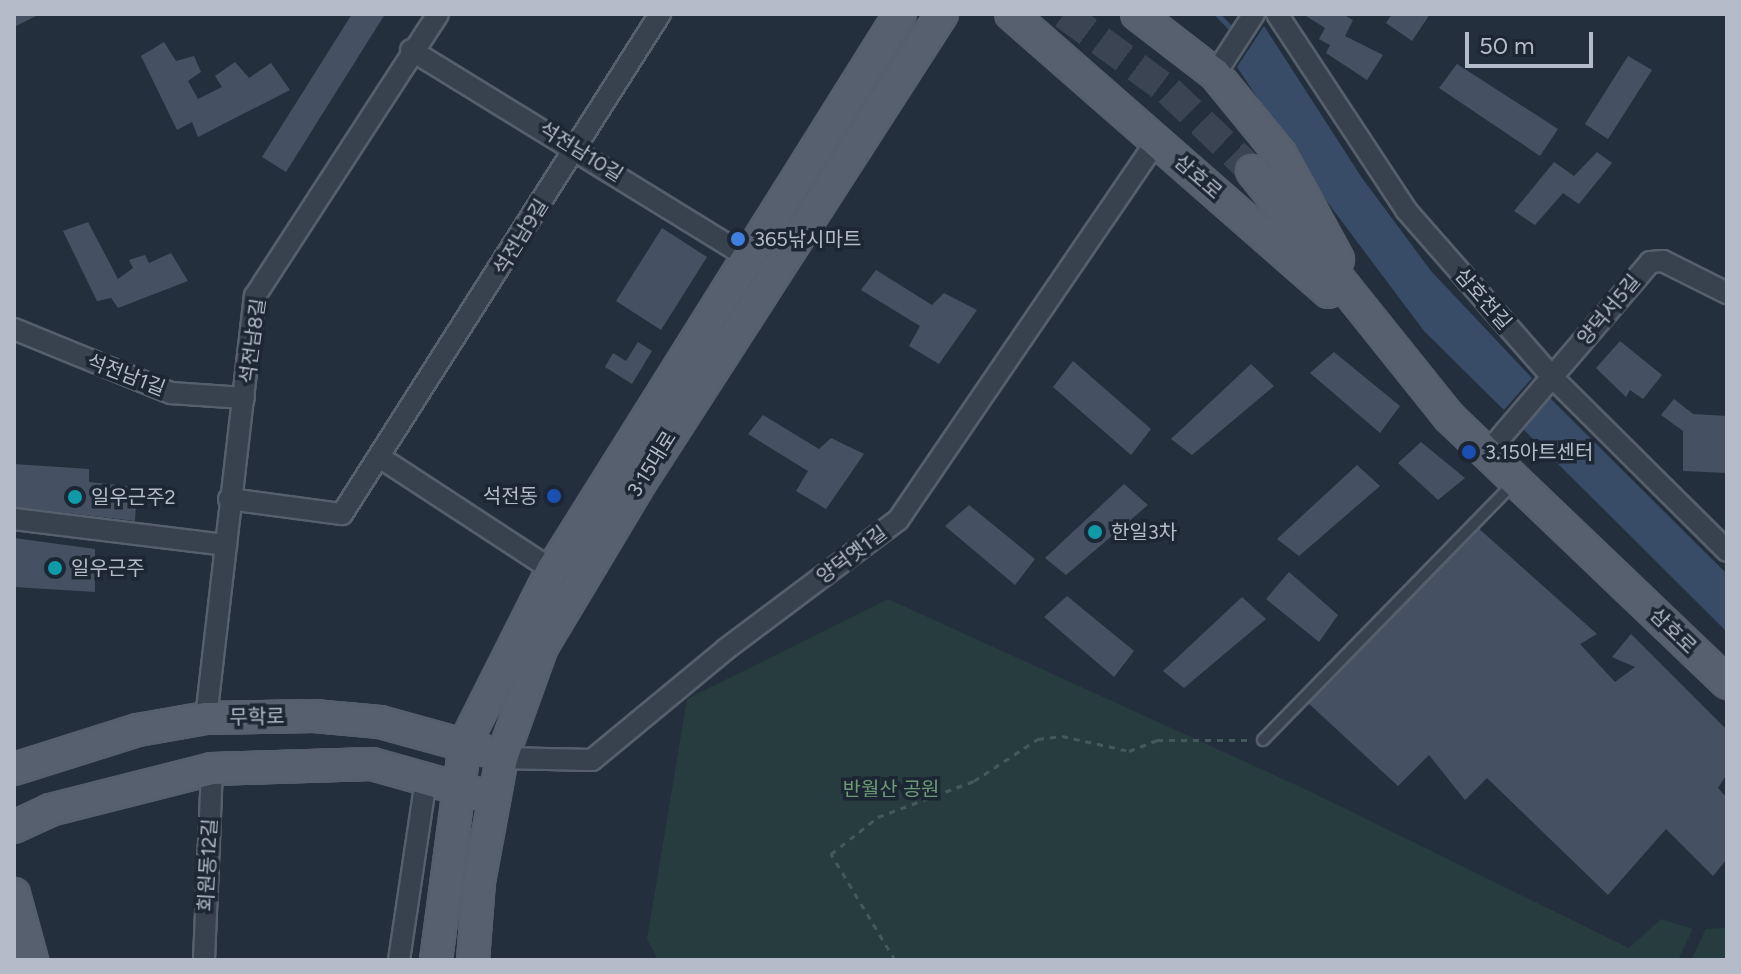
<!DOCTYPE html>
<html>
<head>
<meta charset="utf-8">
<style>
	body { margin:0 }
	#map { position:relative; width:1741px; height:974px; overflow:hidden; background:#242f3e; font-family:Figtree,"Noto Sans KR",sans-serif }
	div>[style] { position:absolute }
	.green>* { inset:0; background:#263c3f }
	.water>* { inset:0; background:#394c67 }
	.stream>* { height:5px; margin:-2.5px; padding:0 2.5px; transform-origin:2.5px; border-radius:2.5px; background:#394c67 }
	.building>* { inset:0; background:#455162 }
	.primary-tunnel>* { height:30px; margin-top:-15px; transform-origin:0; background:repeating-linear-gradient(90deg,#3a4453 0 30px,transparent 0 45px) }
	.path>* { height:3px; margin-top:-1.5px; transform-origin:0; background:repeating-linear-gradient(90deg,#44595c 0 6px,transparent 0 12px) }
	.roads { filter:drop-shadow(2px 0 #565f6c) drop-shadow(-2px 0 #565f6c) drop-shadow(0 2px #565f6c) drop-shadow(0 -2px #565f6c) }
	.service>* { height:10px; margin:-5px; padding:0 5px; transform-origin:5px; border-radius:5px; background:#38414e }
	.minor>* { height:20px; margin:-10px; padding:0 10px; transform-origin:10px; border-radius:10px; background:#38414e }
	.primary>* { height:30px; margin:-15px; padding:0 15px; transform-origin:15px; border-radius:15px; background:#56606e }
	.dots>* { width:22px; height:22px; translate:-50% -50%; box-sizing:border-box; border:4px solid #1d2633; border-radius:50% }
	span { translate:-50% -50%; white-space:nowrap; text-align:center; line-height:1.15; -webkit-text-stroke:7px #1d2633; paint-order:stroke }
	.street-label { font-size:20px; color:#b4bcc9 }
	.poi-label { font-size:20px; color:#b4bcc9 }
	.left { translate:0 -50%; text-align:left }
	.right { translate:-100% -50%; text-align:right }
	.park-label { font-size:20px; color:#6b9a76 }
	.frame { position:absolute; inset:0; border:16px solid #b4bcc9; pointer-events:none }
	.scale { position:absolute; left:1465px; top:32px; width:128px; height:36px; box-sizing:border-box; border:4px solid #b4bcc9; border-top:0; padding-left:10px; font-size:24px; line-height:28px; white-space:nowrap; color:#b4bcc9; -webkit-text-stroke:6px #1d2633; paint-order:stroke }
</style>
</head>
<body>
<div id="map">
	<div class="green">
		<div style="clip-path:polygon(888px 599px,1307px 790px,1629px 948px,1661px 919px,1693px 929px,1678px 960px,658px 960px,647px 939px,687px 699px)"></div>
		<div style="clip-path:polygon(1727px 928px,1727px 960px,1691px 960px,1706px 929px)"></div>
	</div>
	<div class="water">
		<div style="clip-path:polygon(1264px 26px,1362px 178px,1431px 271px,1532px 378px,1504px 410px,1424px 331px,1325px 199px,1237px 67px)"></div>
		<div style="clip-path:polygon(1550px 398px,1727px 574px,1727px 632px,1522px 428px)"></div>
	</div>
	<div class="stream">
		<div style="left:1217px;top:14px;width:28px;rotate:46deg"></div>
	</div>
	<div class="building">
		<div style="clip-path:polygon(14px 14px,40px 14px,16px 26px)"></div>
		<div style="clip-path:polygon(352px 14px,385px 14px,286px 172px,262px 157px)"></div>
		<div style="clip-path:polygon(1303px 14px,1342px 14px,1353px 20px,1345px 36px,1383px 55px,1367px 80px,1326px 53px,1330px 45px,1319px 39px,1325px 28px)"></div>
		<div style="clip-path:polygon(1392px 14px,1430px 14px,1412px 41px,1386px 23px)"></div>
		<div style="clip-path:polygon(164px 42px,176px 61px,194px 56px,201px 72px,188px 81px,198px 99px,222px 87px,215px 76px,235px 62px,249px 78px,271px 63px,290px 90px,198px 137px,192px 122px,177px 130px,141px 56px)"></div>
		<div style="clip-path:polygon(1628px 56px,1652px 70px,1608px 139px,1585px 124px)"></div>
		<div style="clip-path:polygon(1457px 64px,1558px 129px,1540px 156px,1439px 88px)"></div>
		<div style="clip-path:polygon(1597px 152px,1612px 163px,1579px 204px,1563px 193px,1535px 225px,1514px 211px,1554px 162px,1574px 176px)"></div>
		<div style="clip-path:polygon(88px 222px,118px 279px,133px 268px,129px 260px,145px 255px,149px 263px,171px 253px,188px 281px,118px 308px,111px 298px,97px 301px,63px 231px)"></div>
		<div style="clip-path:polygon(662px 228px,707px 257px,661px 330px,616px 301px)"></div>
		<div style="clip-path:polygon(876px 270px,932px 305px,944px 293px,977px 310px,939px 364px,909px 346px,920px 326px,861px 290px)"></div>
		<div style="clip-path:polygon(1620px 341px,1662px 375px,1643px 399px,1630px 390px,1626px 397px,1596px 368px)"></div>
		<div style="clip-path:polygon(638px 342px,652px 351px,632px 384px,605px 367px,613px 353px,626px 361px)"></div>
		<div style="clip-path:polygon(1334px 352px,1400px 406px,1380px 433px,1310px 373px)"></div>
		<div style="clip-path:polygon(1073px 361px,1151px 429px,1131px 455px,1053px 387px)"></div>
		<div style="clip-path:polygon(1251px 364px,1274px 386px,1192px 455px,1171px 439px)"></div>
		<div style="clip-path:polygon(1674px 399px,1693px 414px,1727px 416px,1727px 473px,1683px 471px,1683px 431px,1661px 415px)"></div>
		<div style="clip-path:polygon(763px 415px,819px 449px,831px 438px,864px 454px,826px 509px,796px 491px,808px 471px,748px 434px)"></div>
		<div style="clip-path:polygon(1421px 442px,1465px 478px,1438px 500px,1398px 463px)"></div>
		<div style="clip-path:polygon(14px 464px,89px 469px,89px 482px,137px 487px,135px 521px,14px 507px)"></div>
		<div style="clip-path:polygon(1357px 465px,1380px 486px,1299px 556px,1277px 539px)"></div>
		<div style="clip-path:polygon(1124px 484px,1148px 505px,1066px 575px,1045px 558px)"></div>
		<div style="clip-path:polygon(969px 505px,1035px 559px,1015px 585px,945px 526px)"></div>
		<div style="clip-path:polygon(1477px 527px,1597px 634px,1580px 644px,1615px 682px,1635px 667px,1612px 657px,1631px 634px,1727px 730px,1727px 774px,1718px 788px,1727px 798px,1727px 859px,1713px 876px,1666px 829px,1608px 895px,1487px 778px,1465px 800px,1429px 755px,1398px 786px,1306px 701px)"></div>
		<div style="clip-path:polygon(14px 538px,95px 549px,95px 592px,14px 587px)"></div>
		<div style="clip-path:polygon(1289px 572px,1338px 615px,1319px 642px,1266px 599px)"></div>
		<div style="clip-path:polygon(1067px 596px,1134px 651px,1114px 677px,1044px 617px)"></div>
		<div style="clip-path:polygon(1242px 597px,1266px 619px,1184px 688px,1163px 671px)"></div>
	</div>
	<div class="primary-tunnel">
		<div style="left:1064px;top:14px;width:130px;rotate:36.3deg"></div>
		<div style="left:1169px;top:91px;width:115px;rotate:43.9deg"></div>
	</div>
	<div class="path">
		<div style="left:895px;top:960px;width:124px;rotate:-121.1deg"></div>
		<div style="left:831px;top:854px;width:60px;rotate:-38.2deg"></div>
		<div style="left:878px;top:817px;width:103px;rotate:-20.6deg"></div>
		<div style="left:974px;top:781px;width:77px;rotate:-33.3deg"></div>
		<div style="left:1038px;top:739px;width:24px;rotate:-7deg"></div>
		<div style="left:1062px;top:736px;width:69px;rotate:12.6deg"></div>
		<div style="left:1129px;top:751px;width:30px;rotate:-21deg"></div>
		<div style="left:1157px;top:740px;width:94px"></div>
	</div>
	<div class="roads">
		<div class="service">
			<div style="left:1263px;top:740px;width:358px;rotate:-45.7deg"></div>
		</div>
		<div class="minor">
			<div style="left:1277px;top:14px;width:235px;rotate:56.6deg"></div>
			<div style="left:1406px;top:210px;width:222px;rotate:48.8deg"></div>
			<div style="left:1552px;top:377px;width:247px;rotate:44.8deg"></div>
			<div style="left:411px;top:50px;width:397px;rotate:31.6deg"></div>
			<div style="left:1215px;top:74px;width:72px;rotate:-57deg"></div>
			<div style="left:14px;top:329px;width:170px;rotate:22.2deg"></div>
			<div style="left:171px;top:393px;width:73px;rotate:3.9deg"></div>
			<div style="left:1488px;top:452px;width:250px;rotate:-49.5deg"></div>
			<div style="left:1650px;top:262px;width:13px;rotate:-4deg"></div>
			<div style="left:1663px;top:261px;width:72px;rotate:26.6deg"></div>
			<div style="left:381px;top:458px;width:204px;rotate:33.2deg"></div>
			<div style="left:229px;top:499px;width:114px;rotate:7.6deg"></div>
			<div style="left:342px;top:514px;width:593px;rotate:-57.54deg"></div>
			<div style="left:14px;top:519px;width:214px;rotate:7deg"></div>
			<div style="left:206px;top:718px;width:425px;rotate:-83.4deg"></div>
			<div style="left:255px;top:296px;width:336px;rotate:-57deg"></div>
			<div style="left:502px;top:758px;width:90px;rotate:1.3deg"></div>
			<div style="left:592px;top:760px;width:174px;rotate:-39.6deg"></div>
			<div style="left:726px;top:649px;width:215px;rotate:-36.9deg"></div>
			<div style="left:898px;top:520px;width:459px;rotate:-55.7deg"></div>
			<div style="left:204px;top:960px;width:191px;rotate:-87.6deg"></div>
			<div style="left:399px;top:960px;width:182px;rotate:-81.5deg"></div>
		</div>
		<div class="primary">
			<div style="left:1011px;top:14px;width:422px;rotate:41.2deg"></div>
			<div style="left:1137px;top:14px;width:98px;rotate:37.6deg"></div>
			<div style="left:1215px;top:74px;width:104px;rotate:50.8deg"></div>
			<div style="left:1281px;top:155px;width:119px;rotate:61.3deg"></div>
			<div style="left:1252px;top:171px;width:315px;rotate:51.3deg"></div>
			<div style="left:1449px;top:417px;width:385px;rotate:43.7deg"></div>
			<div style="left:14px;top:769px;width:130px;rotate:-17.5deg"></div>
			<div style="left:138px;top:730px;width:69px;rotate:-10deg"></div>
			<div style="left:206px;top:718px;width:108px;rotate:-1.1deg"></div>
			<div style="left:314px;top:716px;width:66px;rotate:5.2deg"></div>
			<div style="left:380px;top:722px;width:106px;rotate:15.4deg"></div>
			<div style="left:14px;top:827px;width:40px;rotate:-25deg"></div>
			<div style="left:50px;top:810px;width:167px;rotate:-14.2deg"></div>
			<div style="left:212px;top:769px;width:160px;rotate:-1.8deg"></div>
			<div style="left:372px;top:764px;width:107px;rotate:15.7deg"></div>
			<div style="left:14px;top:894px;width:68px;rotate:74.7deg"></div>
			<div style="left:436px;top:960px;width:219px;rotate:-82.4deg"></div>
			<div style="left:465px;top:743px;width:194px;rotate:-63.3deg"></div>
			<div style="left:552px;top:570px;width:656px;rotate:-57.96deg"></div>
			<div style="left:473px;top:960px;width:78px;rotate:-85.6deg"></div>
			<div style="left:479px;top:882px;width:126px;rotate:-79.5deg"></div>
			<div style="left:502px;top:758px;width:118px;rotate:-70.2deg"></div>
			<div style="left:542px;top:647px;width:185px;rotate:-59.1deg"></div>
			<div style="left:637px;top:488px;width:564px;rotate:-57.24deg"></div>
		</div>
	</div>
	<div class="dots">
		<div style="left:738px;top:239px;background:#3f7fe0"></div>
		<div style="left:1469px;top:452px;background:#1a4fb4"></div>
		<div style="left:554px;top:496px;background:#1a4fb4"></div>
		<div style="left:75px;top:497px;background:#0f9aa8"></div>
		<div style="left:1095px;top:532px;background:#0f9aa8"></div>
		<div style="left:55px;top:568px;background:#0f9aa8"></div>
	</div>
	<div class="street-label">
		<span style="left:581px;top:152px;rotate:32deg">석전남10길</span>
		<span style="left:1198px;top:177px;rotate:41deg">삼호로</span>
		<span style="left:521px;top:237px;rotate:-58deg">석전남9길</span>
		<span style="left:1483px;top:299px;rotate:49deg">삼호천길</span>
		<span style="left:1609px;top:310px;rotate:-50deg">양덕서5길</span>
		<span style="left:253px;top:341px;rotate:-82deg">석전남8길</span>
		<span style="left:126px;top:375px;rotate:21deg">석전남1길</span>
		<span style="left:652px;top:464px;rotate:-58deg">3·15대로</span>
		<span style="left:852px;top:555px;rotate:-37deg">양덕옛1길</span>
		<span style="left:1673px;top:631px;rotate:44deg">삼호로</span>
		<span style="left:257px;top:717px;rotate:-1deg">무학로</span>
		<span style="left:208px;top:865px;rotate:-87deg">회원동12길</span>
	</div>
	<div class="poi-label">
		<span class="left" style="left:754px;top:239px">365낚시마트</span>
		<span class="left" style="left:1485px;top:452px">3.15아트센터</span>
		<span class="right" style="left:538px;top:496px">석전동</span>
		<span class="left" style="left:91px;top:497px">일우근주2</span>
		<span class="left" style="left:1111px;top:532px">한일3차</span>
		<span class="left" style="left:71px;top:568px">일우근주</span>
	</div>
	<div class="park-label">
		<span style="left:891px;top:789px">반월산 공원</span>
	</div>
	<div class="frame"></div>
	<div class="scale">50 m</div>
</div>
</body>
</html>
